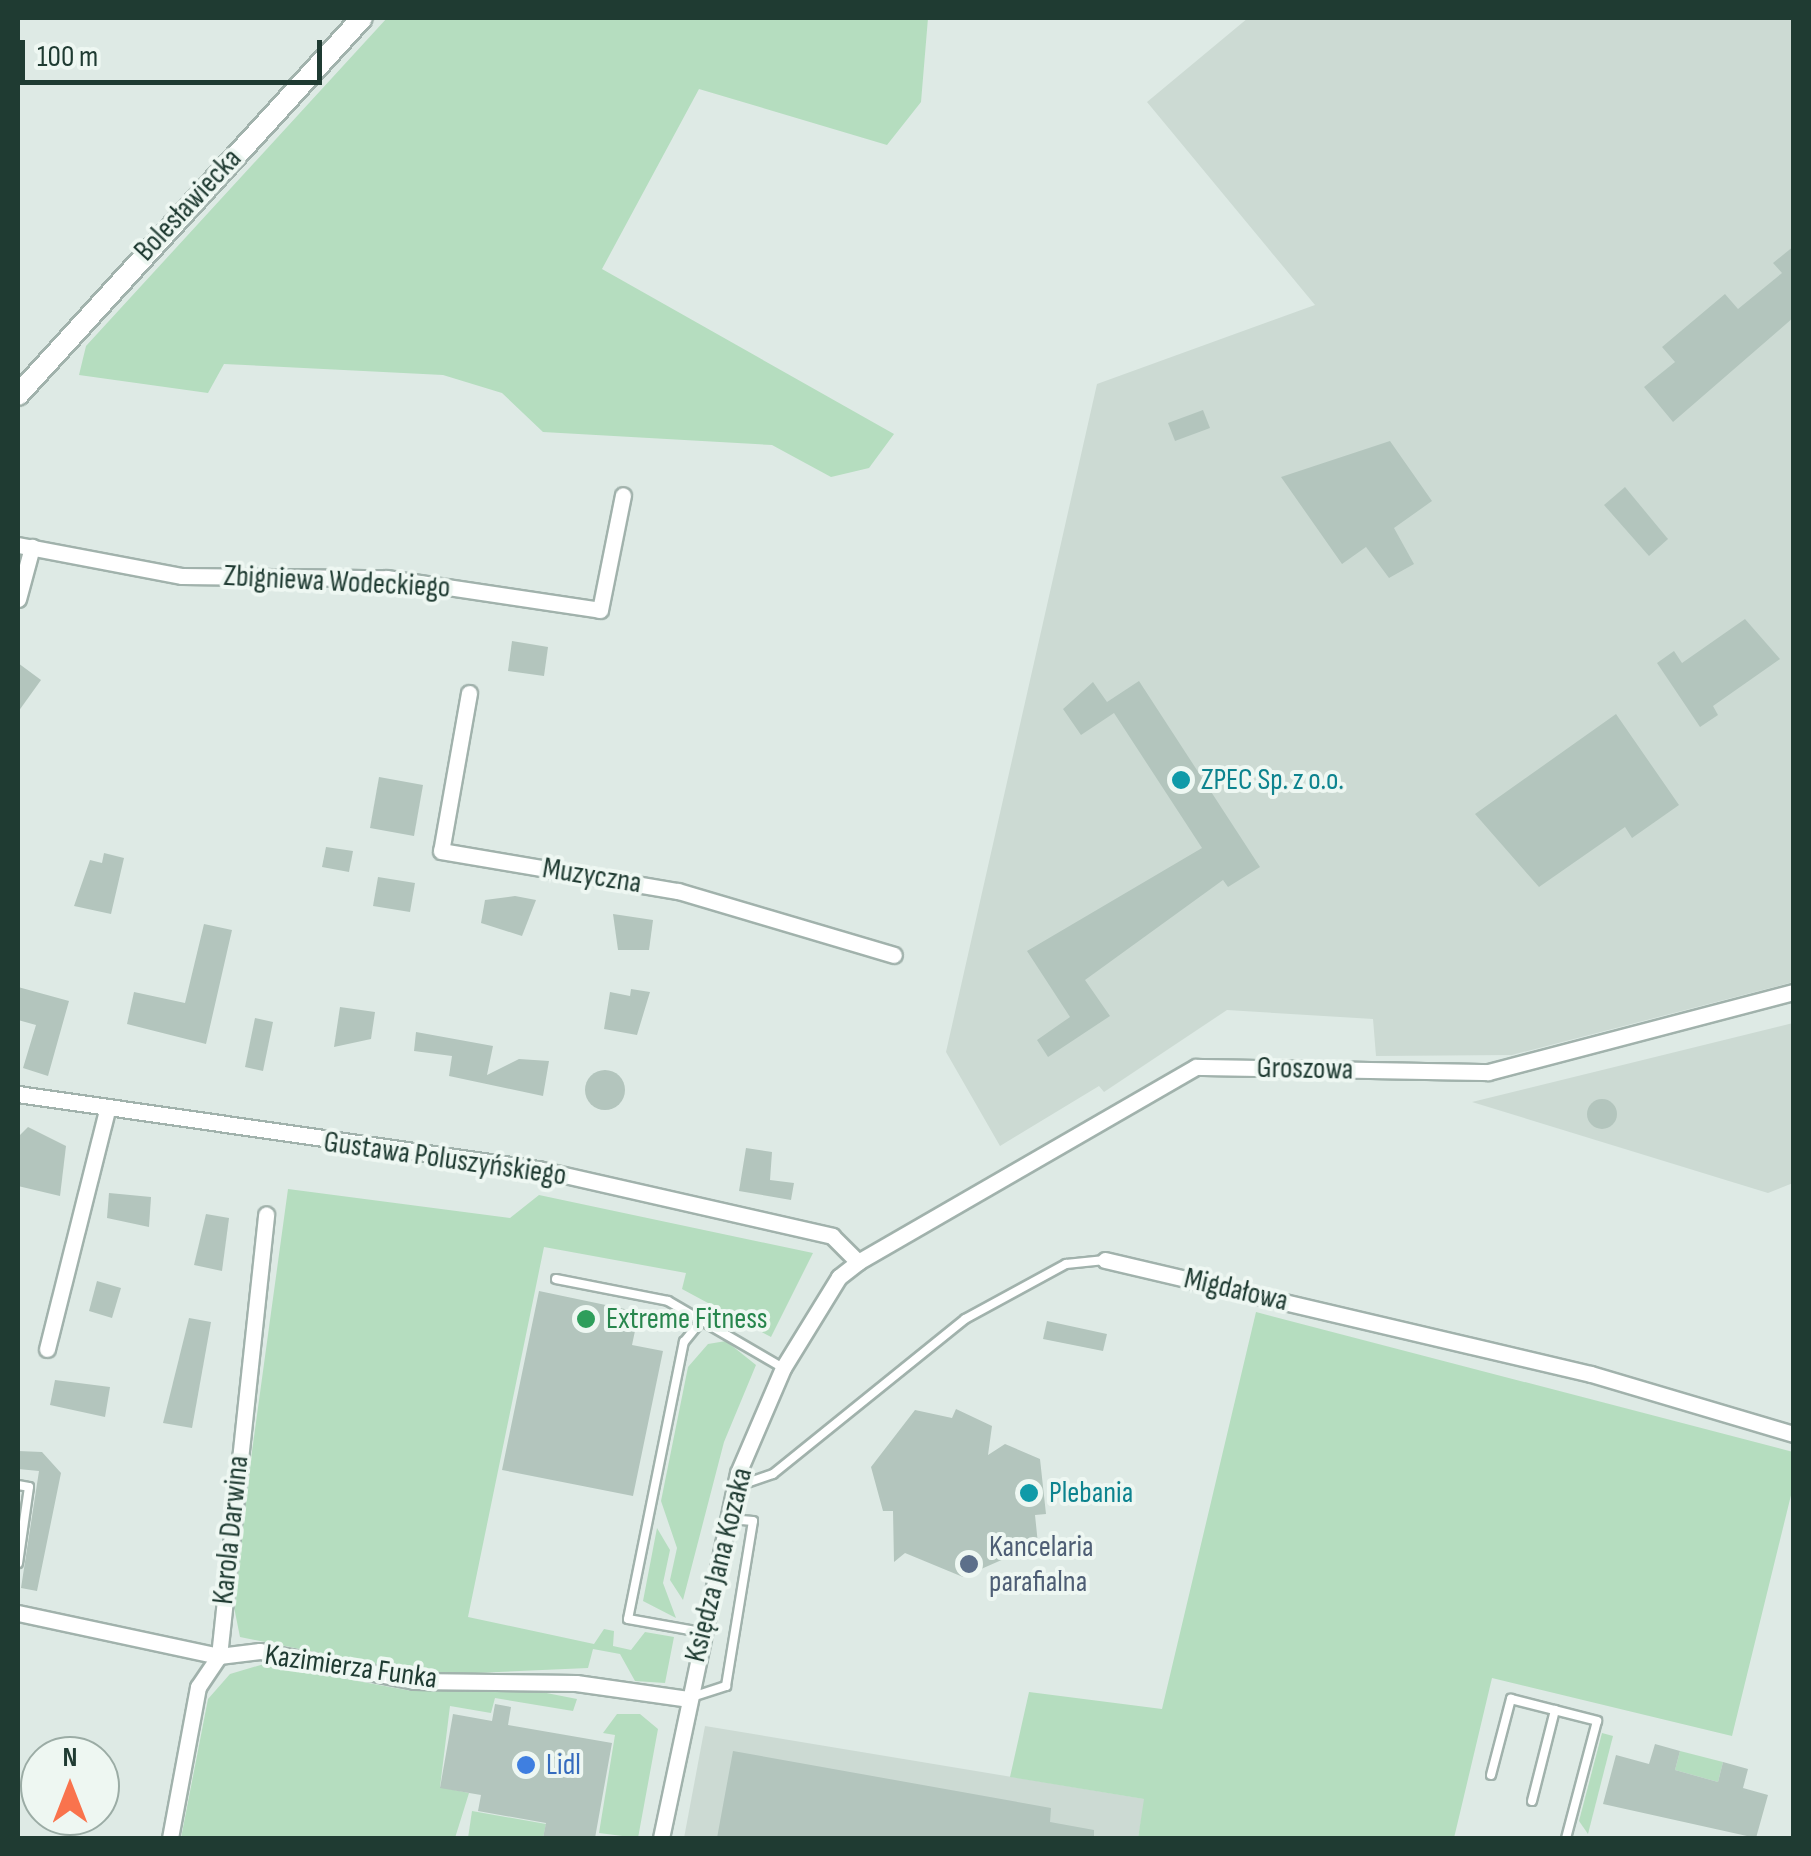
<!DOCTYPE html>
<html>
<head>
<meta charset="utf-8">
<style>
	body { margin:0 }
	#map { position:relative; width:1811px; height:1856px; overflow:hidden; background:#deeae5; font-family:"Sofia Sans Condensed",sans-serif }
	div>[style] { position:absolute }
	.built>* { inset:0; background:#ccdad3 }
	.green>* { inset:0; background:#b5ddbf }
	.building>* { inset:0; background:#b3c5bd }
	.round { border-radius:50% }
	.roads { filter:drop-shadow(2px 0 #a1b2ac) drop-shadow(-2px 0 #a1b2ac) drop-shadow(0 2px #a1b2ac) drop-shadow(0 -2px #a1b2ac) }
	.service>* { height:8px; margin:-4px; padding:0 4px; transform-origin:4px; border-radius:4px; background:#fff }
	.minor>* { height:15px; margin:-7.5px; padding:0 7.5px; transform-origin:7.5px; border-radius:7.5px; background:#fff }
	.tertiary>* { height:20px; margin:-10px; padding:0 10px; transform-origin:10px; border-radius:10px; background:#fff }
	.dots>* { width:28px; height:28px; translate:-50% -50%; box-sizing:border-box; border:5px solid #eef7f2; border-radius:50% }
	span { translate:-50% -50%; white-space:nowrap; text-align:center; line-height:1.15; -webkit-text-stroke:8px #eef7f2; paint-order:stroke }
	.street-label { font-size:30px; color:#1f3b32 }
	.culture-label { font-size:30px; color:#0d838f }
	.left { translate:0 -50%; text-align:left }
	.leisure-label { font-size:30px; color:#27864d }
	.service-label { font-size:30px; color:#4e5e75 }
	.shop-label { font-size:30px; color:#366cbe }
	.frame { position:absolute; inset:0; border:20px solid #1f3b32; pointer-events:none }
	.north { position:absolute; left:20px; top:1736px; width:100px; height:100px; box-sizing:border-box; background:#eef7f2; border:2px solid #9baca5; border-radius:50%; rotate:0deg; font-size:28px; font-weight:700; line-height:40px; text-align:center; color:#1f3b32 }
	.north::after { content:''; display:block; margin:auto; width:35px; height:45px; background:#f9734d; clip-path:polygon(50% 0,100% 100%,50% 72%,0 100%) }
	.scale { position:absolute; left:20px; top:40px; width:302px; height:45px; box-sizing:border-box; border:5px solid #1f3b32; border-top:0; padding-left:12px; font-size:30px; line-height:35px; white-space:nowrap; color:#1f3b32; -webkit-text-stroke:8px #eef7f2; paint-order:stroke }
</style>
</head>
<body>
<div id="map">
	<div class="built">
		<div style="clip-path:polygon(1248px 18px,1793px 18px,1793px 982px,1512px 1055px,1376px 1056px,1373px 1019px,1227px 1010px,1104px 1092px,1099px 1086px,1000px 1146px,946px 1052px,1097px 384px,1315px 305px,1147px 102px)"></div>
		<div style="clip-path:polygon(1793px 1023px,1793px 1183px,1768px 1193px,1472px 1102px)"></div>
		<div style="clip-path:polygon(705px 1726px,1145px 1799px,1138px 1838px,684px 1838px)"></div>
	</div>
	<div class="green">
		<div style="clip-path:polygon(387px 18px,928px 18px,921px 102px,887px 145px,699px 89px,602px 269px,894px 434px,869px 468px,831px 477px,772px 445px,543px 432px,502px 393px,443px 375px,224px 364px,208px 393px,79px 375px,86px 346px)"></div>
		<div style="clip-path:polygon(288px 1189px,510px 1218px,539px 1195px,813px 1253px,771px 1337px,682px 1289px,686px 1273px,544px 1247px,468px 1617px,594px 1644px,604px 1629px,614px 1631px,613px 1646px,631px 1650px,645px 1632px,674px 1637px,665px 1683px,635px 1681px,620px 1654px,593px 1649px,588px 1668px,429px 1675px,240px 1637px,232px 1597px)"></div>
		<div style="clip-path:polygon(1256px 1312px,1793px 1452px,1793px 1487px,1732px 1736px,1492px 1678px,1454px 1838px,1138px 1838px,1144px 1799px,1010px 1777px,1029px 1692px,1162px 1709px)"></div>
		<div style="clip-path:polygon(726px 1341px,756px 1365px,724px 1442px,683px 1600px,670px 1580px,677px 1548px,661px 1501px,688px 1367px,708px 1344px)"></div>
		<div style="clip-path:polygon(657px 1528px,670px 1550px,663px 1583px,676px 1618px,643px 1601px)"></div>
		<div style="clip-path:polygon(264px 1664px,412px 1691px,516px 1687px,577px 1699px,573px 1711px,495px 1698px,491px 1713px,450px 1706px,440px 1787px,469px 1793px,455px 1838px,181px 1838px,208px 1699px,230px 1674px)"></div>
		<div style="clip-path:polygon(617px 1714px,640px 1714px,658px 1729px,638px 1838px,599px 1833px,615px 1735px,603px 1733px)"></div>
		<div style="clip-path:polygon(1602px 1733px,1613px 1736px,1588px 1834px,1579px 1821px)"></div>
		<div style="clip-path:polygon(1680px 1751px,1723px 1762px,1718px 1782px,1675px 1770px)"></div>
		<div style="clip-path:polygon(472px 1811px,546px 1824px,543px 1838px,468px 1838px)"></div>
	</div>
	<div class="building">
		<div style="clip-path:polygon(1794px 246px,1794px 317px,1673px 422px,1644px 387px,1675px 362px,1662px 347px,1725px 294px,1738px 309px,1782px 273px,1773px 263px)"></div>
		<div style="clip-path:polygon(1203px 410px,1210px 428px,1175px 441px,1168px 423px)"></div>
		<div style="clip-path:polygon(1390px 441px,1432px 501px,1394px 528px,1414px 564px,1389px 578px,1366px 547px,1342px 564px,1281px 477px)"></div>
		<div style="clip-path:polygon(1625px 487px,1668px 539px,1649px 556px,1604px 505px)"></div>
		<div style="clip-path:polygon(1745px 619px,1780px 659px,1713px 706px,1718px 715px,1700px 727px,1657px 663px,1674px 651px,1682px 663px)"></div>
		<div style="clip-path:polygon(512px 641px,548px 647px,544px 676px,508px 671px)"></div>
		<div style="clip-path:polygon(18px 663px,41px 680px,18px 712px)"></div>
		<div style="clip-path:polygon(1139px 681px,1260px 867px,1228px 887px,1223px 880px,1085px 980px,1110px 1016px,1048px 1057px,1037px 1040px,1070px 1017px,1027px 951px,1202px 848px,1114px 713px,1081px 735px,1063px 709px,1093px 682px,1107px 702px)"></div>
		<div style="clip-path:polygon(1616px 714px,1679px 805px,1632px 838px,1625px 827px,1539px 887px,1475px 814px)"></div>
		<div style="clip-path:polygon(379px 777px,423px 785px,414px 836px,370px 828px)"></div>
		<div style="clip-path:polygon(326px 847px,353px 851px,349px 872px,322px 867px)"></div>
		<div style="clip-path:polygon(104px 853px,124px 858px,111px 914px,74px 906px,90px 860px,102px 863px)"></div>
		<div style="clip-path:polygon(378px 877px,415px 883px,410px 912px,373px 906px)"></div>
		<div style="clip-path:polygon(515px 896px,536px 900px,522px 936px,481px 923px,485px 900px)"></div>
		<div style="clip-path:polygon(613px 914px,653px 920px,649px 950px,618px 950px)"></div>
		<div style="clip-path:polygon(204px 924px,232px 930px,206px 1044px,127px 1024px,134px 992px,185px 1003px)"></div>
		<div style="clip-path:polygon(18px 987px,69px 1001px,48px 1076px,23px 1068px,36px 1025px,18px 1020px)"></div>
		<div style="clip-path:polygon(631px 989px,650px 992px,637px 1035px,604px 1029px,610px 992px,630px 996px)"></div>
		<div style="clip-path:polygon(340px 1007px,375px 1012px,371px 1039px,334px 1047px)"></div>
		<div style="clip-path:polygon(255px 1018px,273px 1022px,263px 1071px,245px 1067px)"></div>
		<div style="clip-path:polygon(416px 1032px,493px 1046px,487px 1075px,519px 1059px,549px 1061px,543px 1096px,449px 1076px,452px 1056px,414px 1051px)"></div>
		<div class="round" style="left:585px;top:1070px;width:40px;height:40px"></div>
		<div class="round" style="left:1587px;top:1099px;width:30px;height:30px"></div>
		<div style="clip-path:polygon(28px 1127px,66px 1146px,60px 1196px,18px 1186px,18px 1137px)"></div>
		<div style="clip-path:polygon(746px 1148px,772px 1152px,770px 1180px,794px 1183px,791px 1200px,739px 1191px)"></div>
		<div style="clip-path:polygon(109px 1193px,151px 1197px,149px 1227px,107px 1218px)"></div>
		<div style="clip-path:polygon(206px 1214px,229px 1218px,222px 1271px,194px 1265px)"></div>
		<div style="clip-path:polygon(97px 1281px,121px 1288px,112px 1318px,89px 1311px)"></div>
		<div style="clip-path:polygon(539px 1291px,639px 1312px,632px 1345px,663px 1351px,633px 1496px,502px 1470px)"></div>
		<div style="clip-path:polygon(189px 1318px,211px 1322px,192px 1428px,163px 1423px)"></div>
		<div style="clip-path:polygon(1047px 1321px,1107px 1334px,1103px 1351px,1043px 1339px)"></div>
		<div style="clip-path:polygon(55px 1380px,110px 1387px,105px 1417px,50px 1405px)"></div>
		<div style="clip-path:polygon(956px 1409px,992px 1426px,988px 1455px,1005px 1444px,1040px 1459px,1046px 1514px,1035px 1515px,1038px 1544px,963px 1577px,905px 1553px,894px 1562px,893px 1511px,883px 1511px,871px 1467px,915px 1410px,952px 1418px)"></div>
		<div style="clip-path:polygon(18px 1451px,42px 1452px,61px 1473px,37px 1591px,21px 1588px,39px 1471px,18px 1469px)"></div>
		<div style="clip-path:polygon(495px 1704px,511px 1707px,508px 1725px,612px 1743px,595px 1838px,543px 1838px,546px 1823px,478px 1811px,481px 1795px,440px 1788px,453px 1714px,492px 1721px)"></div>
		<div style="clip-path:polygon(1655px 1744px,1680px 1751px,1675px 1770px,1718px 1782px,1723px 1762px,1748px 1769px,1743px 1788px,1768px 1795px,1756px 1838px,1603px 1804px,1616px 1755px,1649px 1764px)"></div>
		<div style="clip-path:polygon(733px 1751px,1051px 1808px,1050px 1822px,1094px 1830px,1094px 1838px,717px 1838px)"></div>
	</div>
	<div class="roads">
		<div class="service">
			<div style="left:556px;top:1279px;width:114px;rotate:11.1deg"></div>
			<div style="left:668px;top:1301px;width:133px;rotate:30.2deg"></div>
			<div style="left:18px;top:1485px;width:11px;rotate:10deg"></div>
			<div style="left:29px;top:1487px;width:77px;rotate:98.2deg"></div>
			<div style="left:735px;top:1487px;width:40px;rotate:-18.9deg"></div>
			<div style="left:773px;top:1474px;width:247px;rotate:-38.9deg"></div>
			<div style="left:965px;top:1319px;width:115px;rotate:-28.6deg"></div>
			<div style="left:1066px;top:1264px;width:39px;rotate:-6deg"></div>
			<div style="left:701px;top:1632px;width:74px;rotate:-169.9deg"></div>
			<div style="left:628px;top:1619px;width:283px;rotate:-78.6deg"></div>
			<div style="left:684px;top:1342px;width:32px;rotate:-51deg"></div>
			<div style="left:692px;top:1697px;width:36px;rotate:-18deg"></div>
			<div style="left:726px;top:1686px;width:167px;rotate:-80.7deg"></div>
			<div style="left:753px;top:1521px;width:23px;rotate:-175deg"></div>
			<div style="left:1491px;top:1775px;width:79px;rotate:-75.3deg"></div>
			<div style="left:1511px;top:1699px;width:89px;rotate:14.3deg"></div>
			<div style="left:1597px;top:1721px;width:121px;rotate:104.8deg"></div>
			<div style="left:1532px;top:1801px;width:94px;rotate:-75.8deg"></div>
		</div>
		<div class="minor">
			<div style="left:18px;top:545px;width:167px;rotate:10.7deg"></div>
			<div style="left:182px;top:576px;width:205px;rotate:0.6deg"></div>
			<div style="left:387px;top:578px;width:215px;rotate:8.5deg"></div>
			<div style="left:600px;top:610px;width:117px;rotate:-78.7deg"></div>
			<div style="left:18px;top:599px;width:54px;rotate:-74.9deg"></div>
			<div style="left:469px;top:693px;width:160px;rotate:100deg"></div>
			<div style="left:441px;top:851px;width:240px;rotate:9.6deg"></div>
			<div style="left:678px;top:891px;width:225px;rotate:16.5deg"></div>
			<div style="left:18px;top:1094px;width:525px;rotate:8.21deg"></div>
			<div style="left:538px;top:1169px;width:302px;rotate:12.8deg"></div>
			<div style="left:832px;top:1236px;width:37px;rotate:45deg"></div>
			<div style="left:1105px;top:1260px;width:499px;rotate:13.2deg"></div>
			<div style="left:1591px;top:1374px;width:212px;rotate:16.5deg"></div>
			<div style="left:47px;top:1349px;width:242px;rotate:-75.9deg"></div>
			<div style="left:18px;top:1613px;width:206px;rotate:12.1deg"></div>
			<div style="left:219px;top:1656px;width:41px;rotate:-7deg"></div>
			<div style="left:260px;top:1651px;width:157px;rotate:11deg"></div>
			<div style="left:414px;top:1681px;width:162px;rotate:0.7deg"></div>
			<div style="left:576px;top:1683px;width:113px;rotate:8.1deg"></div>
			<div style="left:170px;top:1838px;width:154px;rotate:-79.5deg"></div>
			<div style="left:198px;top:1687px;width:37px;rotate:-56deg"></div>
			<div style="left:219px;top:1656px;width:444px;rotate:-83.9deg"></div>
			<div style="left:661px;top:1838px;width:373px;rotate:-78.1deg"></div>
			<div style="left:738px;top:1473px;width:114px;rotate:-66.8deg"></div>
			<div style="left:783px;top:1368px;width:107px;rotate:-58.4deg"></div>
			<div style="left:839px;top:1277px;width:24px;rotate:-38deg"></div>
			<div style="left:858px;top:1262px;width:390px;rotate:-30deg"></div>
			<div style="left:1196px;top:1067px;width:292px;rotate:1deg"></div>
			<div style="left:1488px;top:1072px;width:316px;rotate:-14.7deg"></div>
		</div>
		<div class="tertiary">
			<div style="left:18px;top:395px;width:510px;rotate:-47.62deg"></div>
		</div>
	</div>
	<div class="dots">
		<div style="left:1181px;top:780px;background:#0f9aa8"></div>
		<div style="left:586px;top:1319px;background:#2e9e5b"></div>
		<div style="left:1029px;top:1493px;background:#0f9aa8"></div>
		<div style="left:969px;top:1564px;background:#5c6f8a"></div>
		<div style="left:526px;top:1765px;background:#3f7fe0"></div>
	</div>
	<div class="street-label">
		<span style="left:188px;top:205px;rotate:-47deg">Bolesławiecka</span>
		<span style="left:337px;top:582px;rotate:3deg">Zbigniewa Wodeckiego</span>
		<span style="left:592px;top:876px;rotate:9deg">Muzyczna</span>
		<span style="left:1305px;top:1069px;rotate:1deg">Groszowa</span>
		<span style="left:445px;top:1159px;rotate:8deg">Gustawa Poluszyńskiego</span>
		<span style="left:1236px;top:1290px;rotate:13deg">Migdałowa</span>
		<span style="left:231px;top:1530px;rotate:-84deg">Karola Darwina</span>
		<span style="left:719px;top:1565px;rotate:-76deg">Księdza Jana Kozaka</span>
		<span style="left:351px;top:1667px;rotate:8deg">Kazimierza Funka</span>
	</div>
	<div class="culture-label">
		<span class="left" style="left:1201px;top:780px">ZPEC Sp. z o.o.</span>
		<span class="left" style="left:1049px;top:1493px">Plebania</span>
	</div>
	<div class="leisure-label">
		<span class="left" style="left:606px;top:1319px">Extreme Fitness</span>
	</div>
	<div class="service-label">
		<span class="left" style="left:989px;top:1564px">Kancelaria<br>parafialna</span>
	</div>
	<div class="shop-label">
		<span class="left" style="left:546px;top:1765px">Lidl</span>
	</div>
	<div class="frame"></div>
	<div class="north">N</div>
	<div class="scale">100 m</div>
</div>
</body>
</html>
